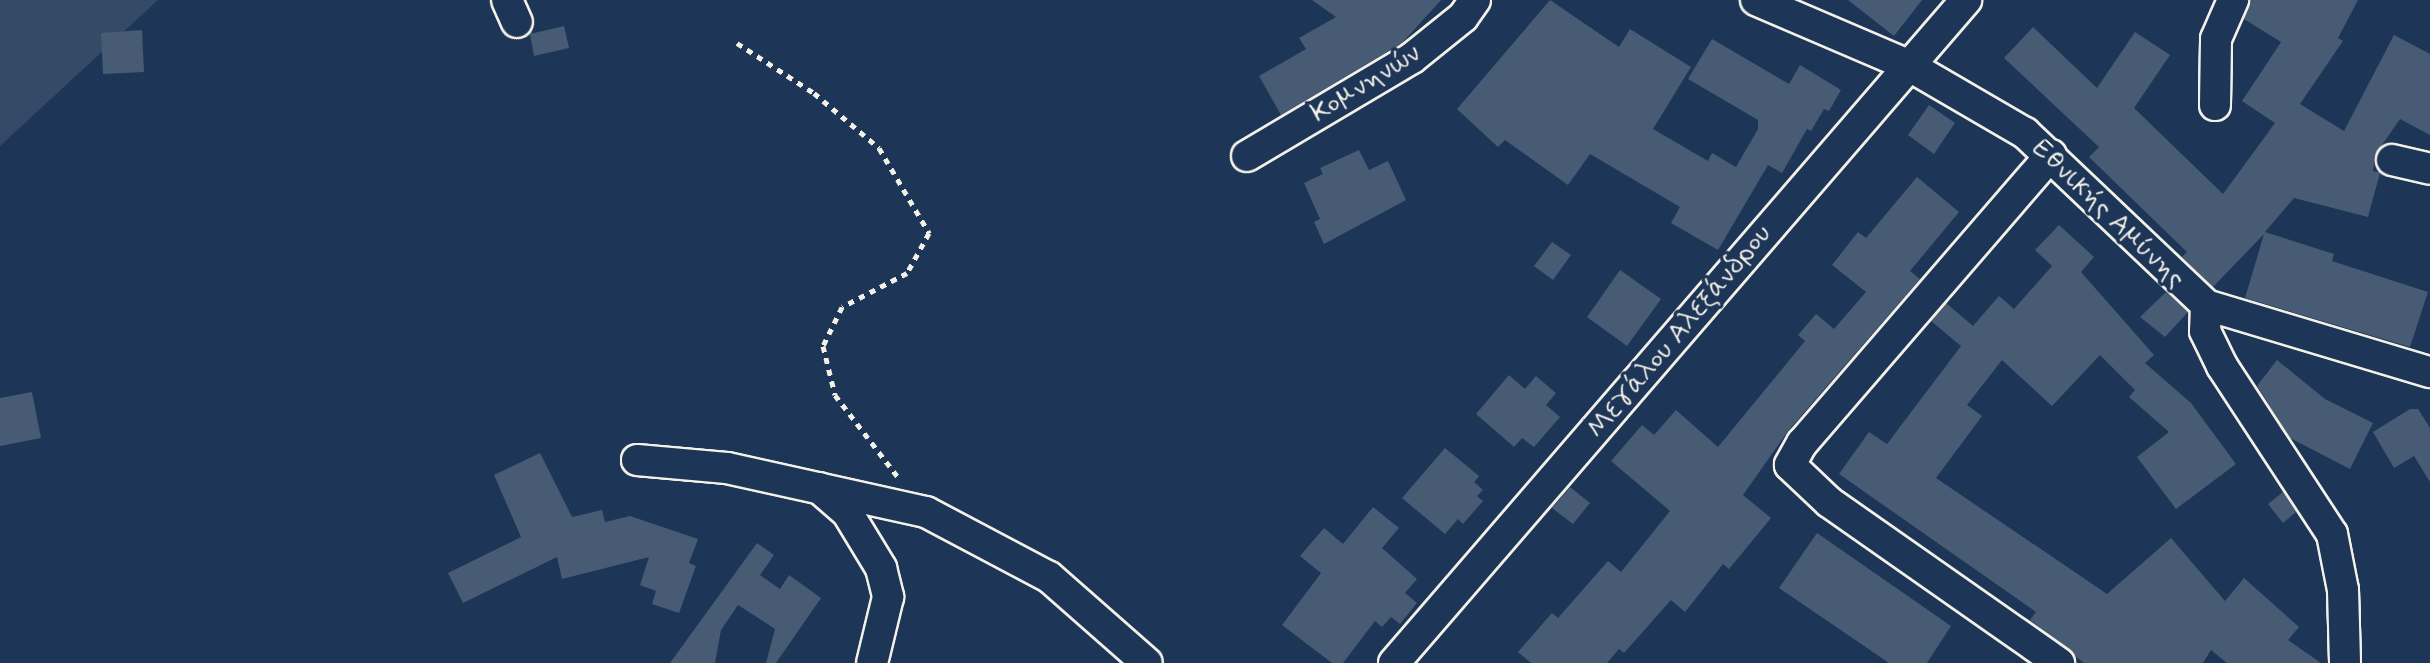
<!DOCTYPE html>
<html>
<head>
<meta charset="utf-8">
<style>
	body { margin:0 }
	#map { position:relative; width:2430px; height:663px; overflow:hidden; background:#1d3557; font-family:Mynerve,sans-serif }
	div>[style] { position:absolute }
	.green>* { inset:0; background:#354a67 }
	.building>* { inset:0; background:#485b74 }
	.path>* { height:5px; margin-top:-2.5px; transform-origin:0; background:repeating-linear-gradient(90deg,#f4f1e8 0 6px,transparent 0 12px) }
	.roads { filter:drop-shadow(2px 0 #f4f1e8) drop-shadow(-2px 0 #f4f1e8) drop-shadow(0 2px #f4f1e8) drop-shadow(0 -2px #f4f1e8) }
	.minor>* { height:30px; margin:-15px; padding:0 15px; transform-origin:15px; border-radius:15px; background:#1d3557 }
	span { translate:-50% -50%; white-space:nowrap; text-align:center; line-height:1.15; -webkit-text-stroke:7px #1d3557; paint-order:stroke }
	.street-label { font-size:28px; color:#f4f1e8 }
</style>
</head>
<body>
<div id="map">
	<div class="green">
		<div style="clip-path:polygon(0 0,158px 0,0 146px)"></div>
	</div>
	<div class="building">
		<div style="clip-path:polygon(1312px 0,1441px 0,1402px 43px,1281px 115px,1259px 76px,1306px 49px,1299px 38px,1336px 17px)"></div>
		<div style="clip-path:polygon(1550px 0,1619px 47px,1630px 29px,1691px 67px,1653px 129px,1708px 161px,1712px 153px,1736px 167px,1758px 129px,1758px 120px,1688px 79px,1712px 39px,1789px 84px,1800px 65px,1841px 90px,1829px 111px,1824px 109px,1811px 131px,1807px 129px,1782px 173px,1768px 165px,1718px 250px,1671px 223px,1680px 207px,1590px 154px,1568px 185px,1505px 140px,1498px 147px,1457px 109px)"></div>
		<div style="clip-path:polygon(1848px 0,1922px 0,1894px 36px)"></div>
		<div style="clip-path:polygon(2251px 0,2358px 0,2338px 38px,2343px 41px,2300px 104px,2344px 131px,2394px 35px,2430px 54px,2430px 135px,2400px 119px,2375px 155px,2373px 171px,2380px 173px,2368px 217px,2294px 198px,2265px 232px,2334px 254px,2332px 261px,2428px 292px,2410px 347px,2245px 298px,2264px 234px,2213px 287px,2182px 257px,2187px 252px,2089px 157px,2099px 147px,2004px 58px,2033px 27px,2097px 88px,2135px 32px,2170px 55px,2134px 108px,2223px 194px,2275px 123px,2242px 101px,2281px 42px,2244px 19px)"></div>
		<div style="clip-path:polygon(564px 26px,569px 48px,534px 56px,530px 34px)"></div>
		<div style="clip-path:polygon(142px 30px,144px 72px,103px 74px,101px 33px)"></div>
		<div style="clip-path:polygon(1929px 105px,1955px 123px,1934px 154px,1908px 135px)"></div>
		<div style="clip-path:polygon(1359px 150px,1369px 170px,1388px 161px,1406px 200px,1324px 244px,1314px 222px,1320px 219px,1304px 183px,1323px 174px,1320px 168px)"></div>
		<div style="clip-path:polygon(1917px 177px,1959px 212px,1910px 271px,1920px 279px,1788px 431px,1743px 495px,1771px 518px,1729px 569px,1723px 564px,1685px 612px,1671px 600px,1624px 653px,1619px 649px,1607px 663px,1531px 663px,1518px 652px,1552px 613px,1558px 618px,1608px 561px,1621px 572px,1670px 511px,1611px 461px,1642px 425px,1654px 435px,1676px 410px,1718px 447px,1805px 341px,1798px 335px,1816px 314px,1834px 329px,1866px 292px,1832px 265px,1858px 232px,1866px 238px)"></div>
		<div style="clip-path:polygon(2059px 225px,2094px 257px,2081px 272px,2154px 355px,2145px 363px,2191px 403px,2236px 464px,2176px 509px,2137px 457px,2169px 432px,2129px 397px,2135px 390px,2100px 355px,2052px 406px,2002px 360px,1967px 405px,1982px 416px,1936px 478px,2107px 594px,2171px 538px,2225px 601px,2244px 578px,2299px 627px,2288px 640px,2321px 663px,2227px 663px,2211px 650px,2203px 663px,2084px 663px,2030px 620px,2036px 612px,1839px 474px,1869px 432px,1887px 444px,1961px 346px,1931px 321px,1946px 303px,1973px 326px,1999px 296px,2014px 309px,2052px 266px,2035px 250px)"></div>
		<div style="clip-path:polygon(1552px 242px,1571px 255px,1553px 280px,1534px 266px)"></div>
		<div style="clip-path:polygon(1620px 270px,1661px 299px,1627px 346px,1587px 317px)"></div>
		<div style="clip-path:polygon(2166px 292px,2188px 312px,2165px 337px,2140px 317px)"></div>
		<div style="clip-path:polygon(2277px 360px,2325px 399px,2373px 423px,2350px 469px,2290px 438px,2257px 386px)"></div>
		<div style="clip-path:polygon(1509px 375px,1525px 389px,1536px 376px,1556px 393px,1546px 405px,1560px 417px,1534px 447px,1522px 438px,1514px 447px,1476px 414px)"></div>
		<div style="clip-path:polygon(32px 392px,41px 438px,0 446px,0 398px)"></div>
		<div style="clip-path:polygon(2410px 409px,2418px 409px,2430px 428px,2430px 482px,2414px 456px,2394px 468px,2373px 432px)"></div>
		<div style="clip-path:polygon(1445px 448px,1479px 476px,1474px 482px,1483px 490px,1477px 496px,1483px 501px,1463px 524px,1458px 519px,1445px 534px,1402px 498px)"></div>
		<div style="clip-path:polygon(540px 453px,572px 517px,602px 510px,605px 522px,630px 516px,698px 539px,689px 563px,696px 566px,679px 613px,652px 604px,656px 591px,640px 585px,649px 557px,562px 579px,557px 557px,463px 603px,448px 573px,521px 537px,494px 475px)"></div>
		<div style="clip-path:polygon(1570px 487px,1590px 503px,1573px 524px,1552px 508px)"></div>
		<div style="clip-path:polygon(2283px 492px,2296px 512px,2283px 523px,2268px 504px)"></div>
		<div style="clip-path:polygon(1373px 507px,1399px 528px,1382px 548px,1417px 579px,1405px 593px,1417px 603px,1400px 624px,1391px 617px,1382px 627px,1375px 621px,1343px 663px,1332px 663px,1282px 625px,1321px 573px,1300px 556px,1324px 528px,1343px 544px)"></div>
		<div style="clip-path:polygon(1817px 533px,1951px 626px,1927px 663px,1889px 663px,1779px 588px)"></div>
		<div style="clip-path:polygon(757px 543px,774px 555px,760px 575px,780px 589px,789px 575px,821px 598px,776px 663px,766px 663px,775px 629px,738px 605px,721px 630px,715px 663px,670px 663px)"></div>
	</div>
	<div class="path">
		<div style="left:737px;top:43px;width:92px;rotate:33deg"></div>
		<div style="left:814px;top:93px;width:85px;rotate:40.2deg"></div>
		<div style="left:879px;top:148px;width:99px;rotate:59.5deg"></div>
		<div style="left:929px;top:233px;width:46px;rotate:118.8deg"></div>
		<div style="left:907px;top:273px;width:73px;rotate:152.4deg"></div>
		<div style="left:842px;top:307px;width:43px;rotate:116deg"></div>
		<div style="left:823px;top:346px;width:50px;rotate:76.2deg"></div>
		<div style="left:835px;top:395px;width:103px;rotate:52.5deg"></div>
	</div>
	<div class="roads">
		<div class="minor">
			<div style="left:507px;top:0;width:24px;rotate:66deg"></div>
			<div style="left:1756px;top:0;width:165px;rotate:23.2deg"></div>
			<div style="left:1908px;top:65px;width:135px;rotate:30.2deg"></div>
			<div style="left:2025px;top:133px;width:250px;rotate:43.5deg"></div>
			<div style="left:2206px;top:305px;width:234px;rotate:16.7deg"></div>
			<div style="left:2215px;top:105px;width:66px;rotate:-89.1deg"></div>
			<div style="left:2216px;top:39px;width:43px;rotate:-66.4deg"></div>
			<div style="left:2051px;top:155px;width:381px;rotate:130.8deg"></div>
			<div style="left:1802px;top:443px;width:25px;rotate:119deg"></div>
			<div style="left:1790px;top:465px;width:54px;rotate:43.5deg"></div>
			<div style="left:1829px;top:502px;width:281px;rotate:35deg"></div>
			<div style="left:1247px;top:156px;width:192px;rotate:-30.7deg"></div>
			<div style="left:1412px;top:58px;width:65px;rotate:-38.8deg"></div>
			<div style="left:1463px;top:17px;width:21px;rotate:-55deg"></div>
			<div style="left:2392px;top:160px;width:39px;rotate:13deg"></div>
			<div style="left:2206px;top:305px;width:26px;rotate:92deg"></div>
			<div style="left:2205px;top:331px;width:39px;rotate:64deg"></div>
			<div style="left:2222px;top:366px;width:201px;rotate:56.8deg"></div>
			<div style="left:2332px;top:534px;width:57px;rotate:78.9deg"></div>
			<div style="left:2343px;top:590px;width:73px;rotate:88.4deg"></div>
			<div style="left:637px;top:460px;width:90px;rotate:5.1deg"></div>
			<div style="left:727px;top:468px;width:204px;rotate:12.5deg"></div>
			<div style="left:926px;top:512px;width:139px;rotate:27.9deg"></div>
			<div style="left:1049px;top:577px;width:130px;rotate:41.3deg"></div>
			<div style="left:819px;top:488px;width:37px;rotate:41deg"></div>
			<div style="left:847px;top:512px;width:66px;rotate:58.7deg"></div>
			<div style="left:881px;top:568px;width:30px;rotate:76deg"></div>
			<div style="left:888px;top:597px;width:68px;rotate:103.6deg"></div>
			<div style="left:1394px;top:663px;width:876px;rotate:-49.21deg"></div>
		</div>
	</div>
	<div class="street-label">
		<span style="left:1366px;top:84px;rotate:-32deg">Κομνηνών</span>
		<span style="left:2108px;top:214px;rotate:44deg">Εθνικής Αμύνης</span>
		<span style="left:1680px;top:332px;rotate:-50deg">Μεγάλου Αλεξάνδρου</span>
	</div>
</div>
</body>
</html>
